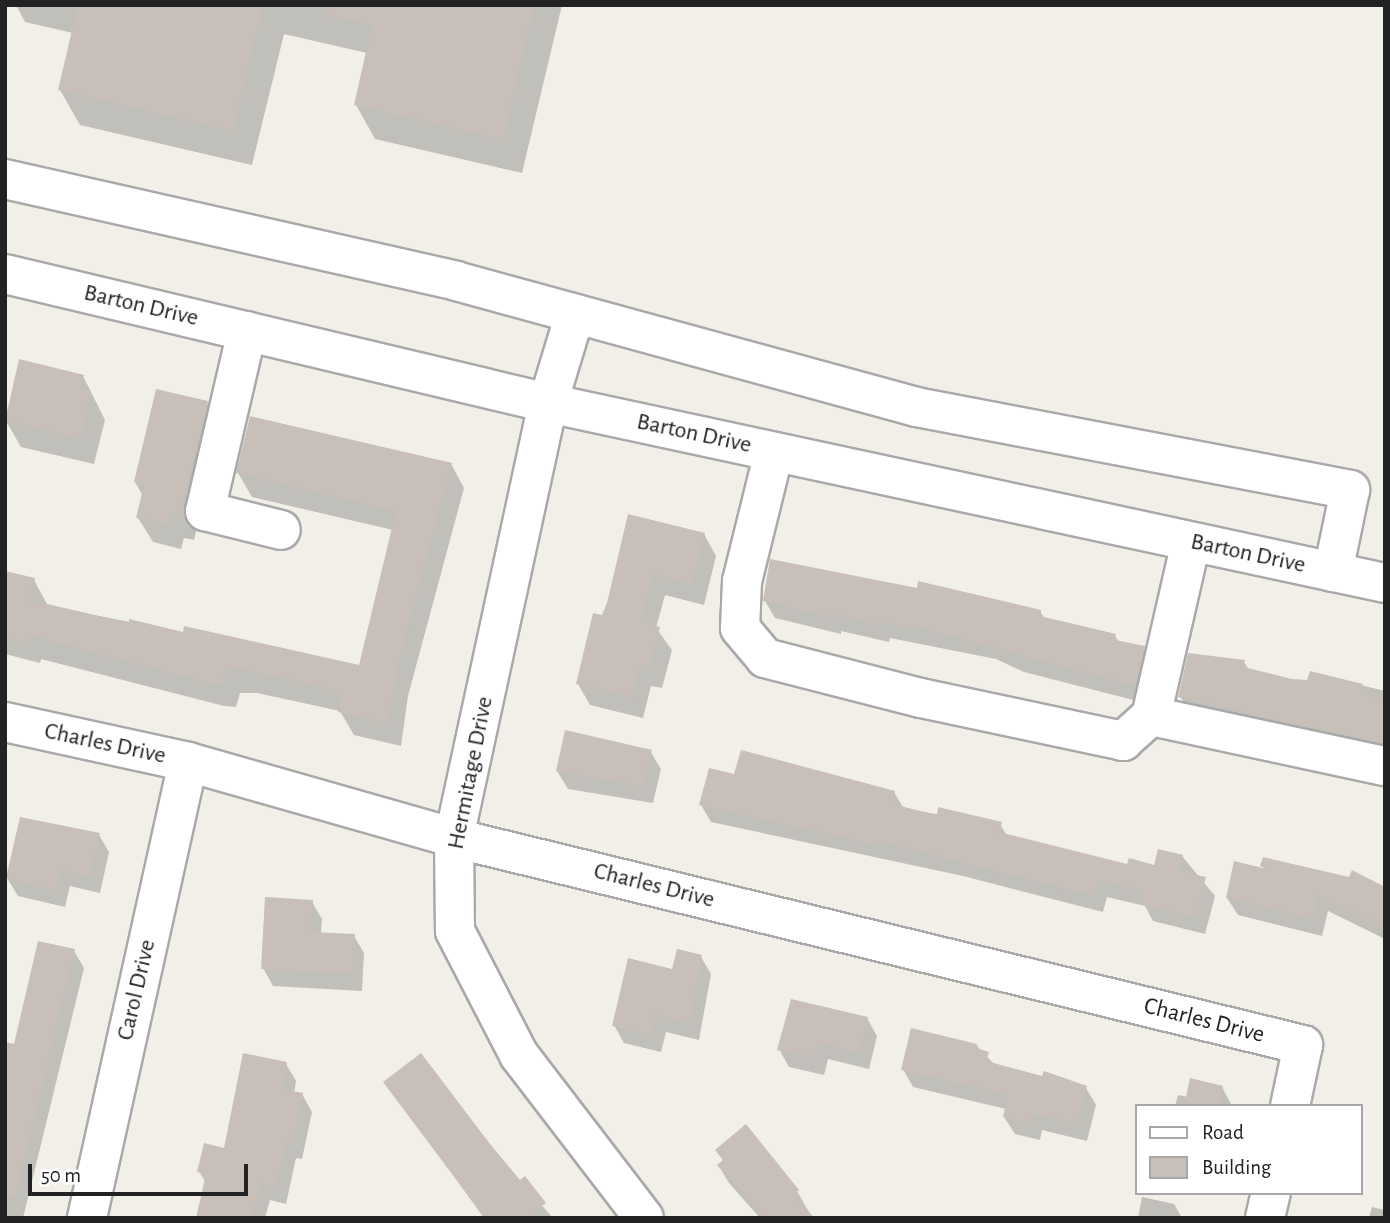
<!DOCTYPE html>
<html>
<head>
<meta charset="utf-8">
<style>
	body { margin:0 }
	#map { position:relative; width:1390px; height:1223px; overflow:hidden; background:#f2efe9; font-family:"Alegreya Sans",sans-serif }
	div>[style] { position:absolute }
	.shadow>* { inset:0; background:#0003 }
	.building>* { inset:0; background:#c7bfb8 }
	.roads { filter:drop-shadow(2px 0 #a9a9a9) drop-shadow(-2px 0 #a9a9a9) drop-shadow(0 2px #a9a9a9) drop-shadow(0 -2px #a9a9a9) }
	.minor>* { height:38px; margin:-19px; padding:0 19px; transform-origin:19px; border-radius:19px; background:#fff }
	span { translate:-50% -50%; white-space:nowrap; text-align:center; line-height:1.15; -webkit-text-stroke:6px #fff; paint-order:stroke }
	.street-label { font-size:24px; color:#222 }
	.frame { position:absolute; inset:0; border:7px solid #222; pointer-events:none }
	.legend { position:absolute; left:1135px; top:1104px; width:228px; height:91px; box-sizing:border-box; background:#fff; border:2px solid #a7a7a7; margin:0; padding:9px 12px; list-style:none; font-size:21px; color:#222 }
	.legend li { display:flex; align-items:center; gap:14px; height:35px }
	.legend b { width:35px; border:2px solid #a7a7a7 }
	.scale { position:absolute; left:28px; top:1164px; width:220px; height:32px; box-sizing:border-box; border:4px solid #222; border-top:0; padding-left:9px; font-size:21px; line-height:24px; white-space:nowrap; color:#222; -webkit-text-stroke:5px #fff; paint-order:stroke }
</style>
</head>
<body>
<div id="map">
	<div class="shadow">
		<div style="clip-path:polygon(16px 5px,562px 5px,522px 173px,375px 139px,356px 105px,367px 53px,284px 34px,252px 165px,80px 125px,60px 90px,73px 33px,25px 22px)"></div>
		<div style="clip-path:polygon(83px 376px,105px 420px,94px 464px,21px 447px,6px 421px)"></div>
		<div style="clip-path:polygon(207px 403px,221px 428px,194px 540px,184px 538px,181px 549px,153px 542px,138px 518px,143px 496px,135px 482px)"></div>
		<div style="clip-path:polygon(451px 464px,464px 488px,408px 696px,401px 746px,354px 735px,340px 711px,257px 693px,240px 693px,236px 707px,224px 706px,41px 659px,40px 663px,5px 654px,5px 573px,34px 580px,48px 606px,360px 667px,393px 530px,252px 497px,238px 473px)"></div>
		<div style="clip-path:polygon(704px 534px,716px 556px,704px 605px,665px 595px,656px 628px,672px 650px,662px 688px,651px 686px,643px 718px,590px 705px,578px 684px,609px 603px)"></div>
		<div style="clip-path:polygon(765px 601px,1040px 611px,1045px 619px,1115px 636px,1119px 642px,1143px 648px,1154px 666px,1145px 703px,1024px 672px,996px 659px,890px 638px,889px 642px,841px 631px,841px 634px,775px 618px)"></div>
		<div style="clip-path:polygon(1244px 662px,1249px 670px,1291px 681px,1309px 682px,1311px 673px,1385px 691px,1385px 768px,1195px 723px,1180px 696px)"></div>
		<div style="clip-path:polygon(650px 751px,661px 769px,653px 803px,568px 789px,557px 771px)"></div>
		<div style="clip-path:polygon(735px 776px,894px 792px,904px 809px,1000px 824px,1007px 836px,1129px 866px,1155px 867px,1182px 856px,1215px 896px,1205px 934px,1153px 921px,1145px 906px,1107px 897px,1103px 912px,963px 876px,711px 822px,701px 805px)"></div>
		<div style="clip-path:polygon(99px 835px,109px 852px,100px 893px,70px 886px,65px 907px,18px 896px,7px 878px)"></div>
		<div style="clip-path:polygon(1262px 865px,1385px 888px,1385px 939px,1328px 911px,1322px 936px,1238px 915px,1227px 898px,1265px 870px)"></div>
		<div style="clip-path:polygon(312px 902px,322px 919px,321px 934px,354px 936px,364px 953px,362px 991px,273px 986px,263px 968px)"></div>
		<div style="clip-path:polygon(74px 951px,84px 968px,23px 1218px,5px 1218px,5px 1046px,15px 1046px)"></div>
		<div style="clip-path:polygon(701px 957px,711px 974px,699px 1040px,666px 1032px,661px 1052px,624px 1043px,614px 1025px,673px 971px)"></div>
		<div style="clip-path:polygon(867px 1018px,877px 1036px,869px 1069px,828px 1059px,824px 1075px,789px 1067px,779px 1049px)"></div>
		<div style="clip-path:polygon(976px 1045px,995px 1065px,1086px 1088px,1096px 1105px,1087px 1141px,1042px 1130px,1040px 1140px,1015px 1134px,1004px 1117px,1006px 1109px,913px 1087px,903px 1069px)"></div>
		<div style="clip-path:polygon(286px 1064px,296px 1081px,294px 1093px,302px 1094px,312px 1112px,302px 1159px,296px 1158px,286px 1204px,270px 1200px,265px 1218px,198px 1218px,206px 1183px,199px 1171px,225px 1150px)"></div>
		<div style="clip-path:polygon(386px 1082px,488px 1145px,553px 1218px,484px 1218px)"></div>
		<div style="clip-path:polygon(1222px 1087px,1232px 1106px,1175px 1106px,1178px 1095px,1188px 1097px)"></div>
		<div style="clip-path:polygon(717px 1150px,797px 1191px,812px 1218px,760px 1218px,729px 1183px,719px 1166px,724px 1162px)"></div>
		<div style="clip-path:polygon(1142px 1197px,1174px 1204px,1182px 1218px,1138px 1218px)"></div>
		<div style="clip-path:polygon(1372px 1207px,1385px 1210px,1385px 1218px,1369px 1218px)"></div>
	</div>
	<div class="building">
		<div style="clip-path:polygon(78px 5px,263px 5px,233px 131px,58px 90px)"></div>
		<div style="clip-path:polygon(327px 5px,534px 5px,503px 140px,354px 105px,372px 25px,326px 15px)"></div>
		<div style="clip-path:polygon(19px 359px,84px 375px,80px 390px,91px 392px,80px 439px,5px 421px)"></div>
		<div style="clip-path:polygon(156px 389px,208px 401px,180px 516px,170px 514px,168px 525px,136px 518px,144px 485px,134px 482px)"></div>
		<div style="clip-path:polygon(250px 416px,452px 463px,395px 675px,398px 675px,387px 723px,338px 712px,343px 692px,242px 669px,226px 669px,223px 683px,209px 683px,28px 635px,26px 643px,5px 638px,5px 571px,35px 578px,30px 600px,129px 623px,129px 619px,183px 632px,184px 626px,359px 665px,396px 511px,236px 473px)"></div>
		<div style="clip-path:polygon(628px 514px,705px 533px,692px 584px,653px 574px,640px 622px,660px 627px,650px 668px,639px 665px,632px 697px,576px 684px,593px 613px,602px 615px,607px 603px)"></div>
		<div style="clip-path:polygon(770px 559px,917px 588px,918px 581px,1041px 610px,1040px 616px,1116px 634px,1115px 640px,1145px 646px,1135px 686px,910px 625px,910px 628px,880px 621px,879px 625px,832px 614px,831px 618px,763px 601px)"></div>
		<div style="clip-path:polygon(1188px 653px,1245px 660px,1243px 667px,1292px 679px,1307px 680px,1310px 671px,1363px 684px,1361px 694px,1385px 699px,1385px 744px,1178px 697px)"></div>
		<div style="clip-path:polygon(565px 730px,652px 750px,643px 787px,556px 771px)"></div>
		<div style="clip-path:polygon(741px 750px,895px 791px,892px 804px,937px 815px,938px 807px,1002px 822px,999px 832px,1127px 864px,1129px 858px,1154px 865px,1158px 849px,1183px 855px,1179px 871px,1206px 877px,1196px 917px,1152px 908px,1141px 903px,1144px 891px,1098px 880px,1094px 896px,878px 841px,877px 845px,699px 805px,709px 768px,734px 774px)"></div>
		<div style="clip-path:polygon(20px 817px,100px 833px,90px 877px,61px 870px,56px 891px,6px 878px)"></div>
		<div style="clip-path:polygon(1263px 857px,1349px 877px,1352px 870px,1385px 887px,1385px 928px,1318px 895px,1312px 919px,1226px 898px,1234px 861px,1267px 869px,1260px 866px)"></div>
		<div style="clip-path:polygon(265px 897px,313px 900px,311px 932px,355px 934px,353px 974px,261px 969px)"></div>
		<div style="clip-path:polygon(38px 941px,75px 949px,15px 1198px,5px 1197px,5px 1042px,14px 1044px)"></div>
		<div style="clip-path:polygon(677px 949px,702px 955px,690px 1023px,656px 1015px,652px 1035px,612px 1026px,628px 958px,672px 969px)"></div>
		<div style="clip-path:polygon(791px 999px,868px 1017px,859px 1053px,819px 1043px,815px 1058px,777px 1050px)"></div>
		<div style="clip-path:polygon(911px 1028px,977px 1044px,976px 1048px,989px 1052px,986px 1061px,1042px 1076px,1044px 1071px,1087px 1086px,1078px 1124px,1033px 1114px,1030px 1124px,1003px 1117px,1008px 1095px,901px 1070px)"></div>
		<div style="clip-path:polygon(243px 1053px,287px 1062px,282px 1089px,303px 1093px,293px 1142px,287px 1141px,276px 1187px,260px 1183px,252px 1218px,196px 1218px,206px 1174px,197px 1172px,204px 1143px,224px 1148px)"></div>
		<div style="clip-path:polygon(421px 1053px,490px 1144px,520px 1180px,525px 1176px,546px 1203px,526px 1218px,485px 1218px,383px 1082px)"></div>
		<div style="clip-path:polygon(1190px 1078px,1223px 1086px,1219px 1106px,1184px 1106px)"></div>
		<div style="clip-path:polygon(746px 1124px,799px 1190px,795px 1194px,814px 1218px,765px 1218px,717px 1165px,723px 1160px,715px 1150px)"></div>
	</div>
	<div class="roads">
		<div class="minor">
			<div style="left:5px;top:179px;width:462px;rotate:12.7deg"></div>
			<div style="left:456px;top:281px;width:477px;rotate:15.3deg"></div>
			<div style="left:916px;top:407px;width:442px;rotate:10.8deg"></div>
			<div style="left:1350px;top:490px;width:84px;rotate:101.7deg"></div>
			<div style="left:5px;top:274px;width:558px;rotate:13.36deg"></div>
			<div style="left:548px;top:403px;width:856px;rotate:12.14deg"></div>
			<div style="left:575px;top:314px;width:93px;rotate:106.9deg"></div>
			<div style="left:548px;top:403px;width:445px;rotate:102.2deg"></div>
			<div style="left:454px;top:838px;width:93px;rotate:89.4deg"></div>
			<div style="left:455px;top:931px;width:140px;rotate:62.7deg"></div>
			<div style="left:519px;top:1055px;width:205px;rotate:52.5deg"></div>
			<div style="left:247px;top:331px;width:185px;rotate:103.1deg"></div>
			<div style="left:205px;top:511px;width:78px;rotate:14deg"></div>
			<div style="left:774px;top:452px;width:133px;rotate:103.9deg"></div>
			<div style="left:742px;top:581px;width:47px;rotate:92.4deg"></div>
			<div style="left:740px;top:628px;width:39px;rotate:50deg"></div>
			<div style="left:765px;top:658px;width:161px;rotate:14.4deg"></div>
			<div style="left:921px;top:698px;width:207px;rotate:12deg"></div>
			<div style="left:1123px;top:741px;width:38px;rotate:-42deg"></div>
			<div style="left:1191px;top:542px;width:179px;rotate:102.9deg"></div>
			<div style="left:1151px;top:716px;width:239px;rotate:12.1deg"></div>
			<div style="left:5px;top:722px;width:187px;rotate:12.3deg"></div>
			<div style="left:188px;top:762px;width:277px;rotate:15.9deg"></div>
			<div style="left:454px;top:838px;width:874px;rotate:13.7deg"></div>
			<div style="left:1303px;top:1045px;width:62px;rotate:102deg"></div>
			<div style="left:87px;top:1218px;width:467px;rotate:-77.5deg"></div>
			<div style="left:1265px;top:1218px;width:26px;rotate:-77deg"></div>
		</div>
	</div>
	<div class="street-label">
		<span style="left:141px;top:306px;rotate:13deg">Barton Drive</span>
		<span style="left:694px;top:434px;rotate:12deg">Barton Drive</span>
		<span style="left:1248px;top:554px;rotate:12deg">Barton Drive</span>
		<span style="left:105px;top:744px;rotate:12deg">Charles Drive</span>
		<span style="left:471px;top:773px;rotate:-79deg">Hermitage Drive</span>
		<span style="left:654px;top:886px;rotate:14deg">Charles Drive</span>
		<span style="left:137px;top:990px;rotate:-77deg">Carol Drive</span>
		<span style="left:1204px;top:1021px;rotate:14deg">Charles Drive</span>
	</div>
	<div class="frame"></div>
	<ul class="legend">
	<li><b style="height:9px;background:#fff"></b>Road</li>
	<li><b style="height:19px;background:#c7bfb8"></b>Building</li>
	</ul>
	<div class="scale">50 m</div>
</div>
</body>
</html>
